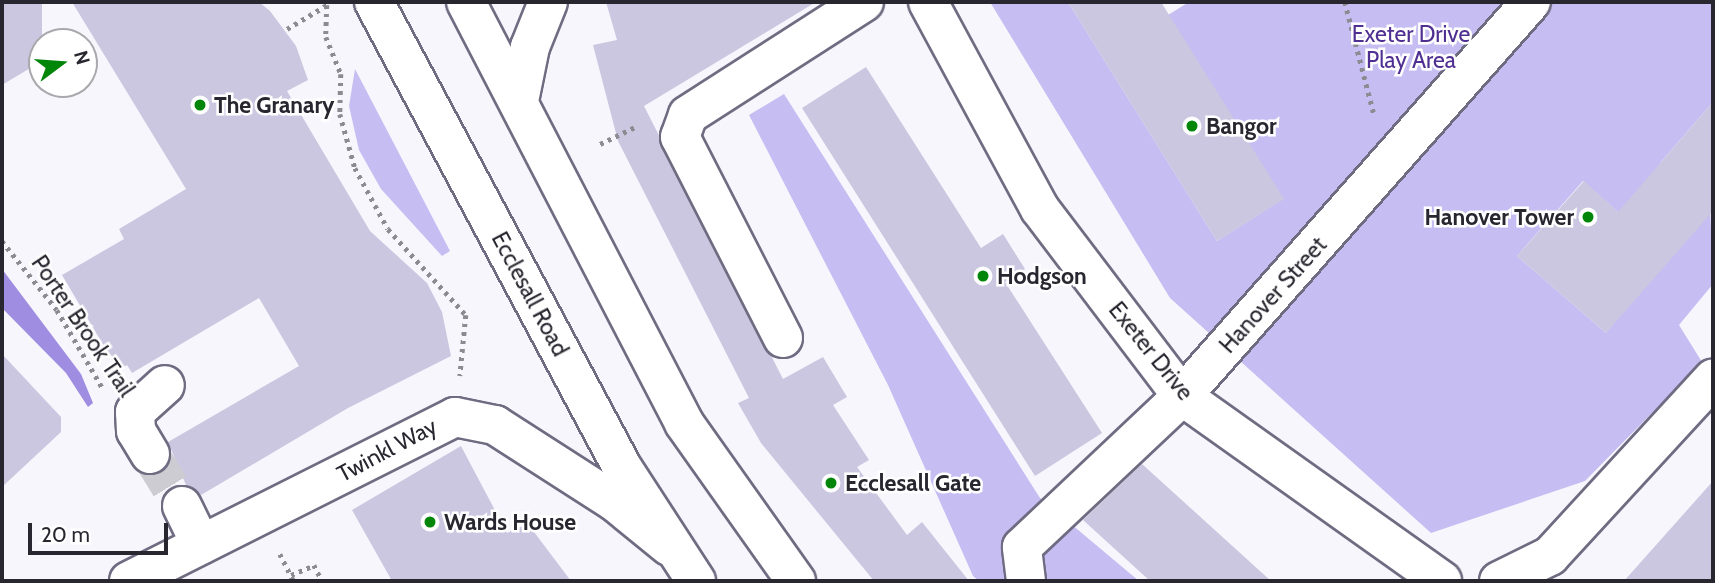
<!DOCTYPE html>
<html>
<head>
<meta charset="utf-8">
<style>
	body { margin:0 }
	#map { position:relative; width:1715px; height:583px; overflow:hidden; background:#f7f6fc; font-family:Cabin,sans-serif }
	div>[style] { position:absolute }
	.green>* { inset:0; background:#c6bdf2 }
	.water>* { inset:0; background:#9f8de2 }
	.building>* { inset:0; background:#cbc7e0 }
	.minor-tunnel>* { height:38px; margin-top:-19px; transform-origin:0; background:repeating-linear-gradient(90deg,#ceccd3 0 38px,transparent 0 57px) }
	.path>* { height:4.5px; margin-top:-2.25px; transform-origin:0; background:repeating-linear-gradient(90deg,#8c8b92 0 3.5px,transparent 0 8.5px) }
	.roads { filter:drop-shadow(2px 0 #6f6c82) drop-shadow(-2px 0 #6f6c82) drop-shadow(0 2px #6f6c82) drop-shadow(0 -2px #6f6c82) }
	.minor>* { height:38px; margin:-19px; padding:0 19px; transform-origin:19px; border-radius:19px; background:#fff }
	.major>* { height:38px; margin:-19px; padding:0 19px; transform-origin:19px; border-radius:19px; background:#fff }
	.dots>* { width:19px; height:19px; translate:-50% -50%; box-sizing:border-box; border:4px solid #fff; border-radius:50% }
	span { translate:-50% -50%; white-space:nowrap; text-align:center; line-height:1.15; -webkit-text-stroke:5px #fff; paint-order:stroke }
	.park-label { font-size:23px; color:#4f3092 }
	.poi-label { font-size:23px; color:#28262f; font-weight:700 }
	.left { translate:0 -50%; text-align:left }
	.right { translate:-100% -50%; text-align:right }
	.street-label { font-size:23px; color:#28262f }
	.frame { position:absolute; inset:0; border:4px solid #28262f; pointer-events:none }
	.north { position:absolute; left:28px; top:28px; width:70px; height:70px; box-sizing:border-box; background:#fff; border:2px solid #a9a8ac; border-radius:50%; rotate:74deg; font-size:19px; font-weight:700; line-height:28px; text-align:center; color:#28262f }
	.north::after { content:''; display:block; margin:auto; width:24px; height:32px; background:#028609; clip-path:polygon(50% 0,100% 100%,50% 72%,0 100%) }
	.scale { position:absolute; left:28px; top:523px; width:140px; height:32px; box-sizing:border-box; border:4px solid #28262f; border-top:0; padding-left:9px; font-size:21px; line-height:24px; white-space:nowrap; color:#28262f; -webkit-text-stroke:5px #fff; paint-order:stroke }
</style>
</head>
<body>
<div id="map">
	<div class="green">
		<div style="clip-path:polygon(990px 2px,1068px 2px,1217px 241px,1283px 199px,1168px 15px,1189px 2px,1713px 2px,1713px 102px,1661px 162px,1628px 221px,1583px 181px,1517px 256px,1606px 333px,1710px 204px,1713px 284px,1679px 325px,1702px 362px,1585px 481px,1431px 533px,1170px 298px)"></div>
		<div style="clip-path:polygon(355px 69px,450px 251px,442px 256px,381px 189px,359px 150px,349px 106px)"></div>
		<div style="clip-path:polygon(784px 94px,1040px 498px,1139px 581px,979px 581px,973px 576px,888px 385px,749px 115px)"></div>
	</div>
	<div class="water">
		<div style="clip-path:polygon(2px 269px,81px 374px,93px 403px,88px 407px,66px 373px,2px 308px)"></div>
	</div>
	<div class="building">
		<div style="clip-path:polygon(2px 2px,42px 2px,42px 61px,2px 85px)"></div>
		<div style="clip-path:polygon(72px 2px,259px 2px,270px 11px,296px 46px,308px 80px,287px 91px,370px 231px,427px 283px,442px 312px,451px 356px,348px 408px,201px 495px,186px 485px,168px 442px,299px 366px,259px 298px,132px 373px,127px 365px,118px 370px,62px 275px,124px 239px,119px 229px,186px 189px)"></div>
		<div style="clip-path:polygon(606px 2px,816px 2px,644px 106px,783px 379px,823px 357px,847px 397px,833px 405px,869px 460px,857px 467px,907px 535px,922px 522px,969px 581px,874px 581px,761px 443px,738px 403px,749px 398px,618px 141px,593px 45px,617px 40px)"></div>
		<div style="clip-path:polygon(1068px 2px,1161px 2px,1284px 199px,1217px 241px)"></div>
		<div style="clip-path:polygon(866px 67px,981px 248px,1003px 234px,1025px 269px,1005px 282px,1102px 433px,1035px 476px,802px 108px)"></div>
		<div style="clip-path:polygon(1713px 102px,1713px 211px,1606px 333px,1517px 256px,1584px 181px,1618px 212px)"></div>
		<div style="clip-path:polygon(2px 354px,61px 417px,61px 432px,2px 487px)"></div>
		<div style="clip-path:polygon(461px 446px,507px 533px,528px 524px,571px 581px,392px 581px,352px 510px)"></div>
		<div style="clip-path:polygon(1142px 464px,1271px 581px,1150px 581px,1083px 520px)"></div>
		<div style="clip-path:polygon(1713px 481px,1713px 581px,1624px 581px)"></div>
	</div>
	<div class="minor-tunnel">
		<div style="left:150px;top:454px;width:61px;rotate:58.4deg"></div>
	</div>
	<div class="path">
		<div style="left:1345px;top:2px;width:116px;rotate:75.5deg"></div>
		<div style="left:327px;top:5px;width:32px;rotate:92deg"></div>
		<div style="left:326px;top:37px;width:40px;rotate:68deg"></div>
		<div style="left:341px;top:74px;width:40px;rotate:91.4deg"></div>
		<div style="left:340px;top:114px;width:56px;rotate:74.5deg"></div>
		<div style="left:355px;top:168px;width:69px;rotate:61.6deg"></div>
		<div style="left:388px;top:229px;width:116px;rotate:47.8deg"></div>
		<div style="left:466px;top:315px;width:61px;rotate:95.6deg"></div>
		<div style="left:287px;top:29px;width:47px;rotate:-31deg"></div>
		<div style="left:600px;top:144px;width:41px;rotate:-25.9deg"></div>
		<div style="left:2px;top:241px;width:88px;rotate:51.4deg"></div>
		<div style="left:57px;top:310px;width:89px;rotate:59.7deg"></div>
		<div style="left:280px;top:554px;width:30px;rotate:63deg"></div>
		<div style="left:291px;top:575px;width:25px;rotate:-23deg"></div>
		<div style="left:314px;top:565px;width:18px;rotate:63deg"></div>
	</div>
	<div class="roads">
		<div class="minor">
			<div style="left:928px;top:2px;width:235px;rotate:61.6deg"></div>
			<div style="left:1040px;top:209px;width:235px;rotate:52.8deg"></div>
			<div style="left:1182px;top:396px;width:319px;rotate:35.4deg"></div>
			<div style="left:519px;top:101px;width:55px;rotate:-78.5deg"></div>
			<div style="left:530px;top:47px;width:48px;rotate:-68.2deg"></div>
			<div style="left:783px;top:338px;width:226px;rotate:-117.1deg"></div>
			<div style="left:680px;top:137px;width:23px;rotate:-70deg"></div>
			<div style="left:688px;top:115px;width:209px;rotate:-32.7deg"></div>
			<div style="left:150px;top:454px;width:27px;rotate:-121deg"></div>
			<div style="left:136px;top:431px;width:19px;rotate:-93deg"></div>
			<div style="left:135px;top:412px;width:40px;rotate:-42deg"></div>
			<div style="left:182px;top:506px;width:43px;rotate:64deg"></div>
			<div style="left:129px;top:581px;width:365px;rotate:-26.7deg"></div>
			<div style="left:455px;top:417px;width:41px;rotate:11.3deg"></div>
			<div style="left:495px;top:425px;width:143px;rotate:32.7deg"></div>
			<div style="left:615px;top:502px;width:70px;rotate:39.2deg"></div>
			<div style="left:1026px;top:581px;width:34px;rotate:-97deg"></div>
			<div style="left:1022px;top:547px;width:220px;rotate:-43.3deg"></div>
			<div style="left:1182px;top:396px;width:526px;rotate:-48.47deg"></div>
			<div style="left:1499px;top:581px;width:57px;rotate:-26.1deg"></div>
			<div style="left:1550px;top:556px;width:241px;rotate:-47.4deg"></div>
		</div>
		<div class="major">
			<div style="left:374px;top:2px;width:527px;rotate:61.93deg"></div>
			<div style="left:622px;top:467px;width:136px;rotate:57deg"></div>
			<div style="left:466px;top:2px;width:474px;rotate:62.6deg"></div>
			<div style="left:684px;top:423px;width:194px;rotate:54.7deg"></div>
		</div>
	</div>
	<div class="dots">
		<div style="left:200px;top:105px;background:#028609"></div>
		<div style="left:1192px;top:126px;background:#028609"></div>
		<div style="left:1588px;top:217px;background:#028609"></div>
		<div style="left:983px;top:276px;background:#028609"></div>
		<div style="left:831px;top:483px;background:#028609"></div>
		<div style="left:430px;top:522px;background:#028609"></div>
	</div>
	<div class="park-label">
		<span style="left:1411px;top:47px">Exeter Drive<br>Play Area</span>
	</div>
	<div class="poi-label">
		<span class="left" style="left:214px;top:105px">The Granary</span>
		<span class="left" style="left:1206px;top:126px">Bangor</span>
		<span class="right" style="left:1574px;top:217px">Hanover Tower</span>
		<span class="left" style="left:997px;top:276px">Hodgson</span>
		<span class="left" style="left:845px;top:483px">Ecclesall Gate</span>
		<span class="left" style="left:444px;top:522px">Wards House</span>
	</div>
	<div class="street-label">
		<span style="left:530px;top:294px;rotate:62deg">Ecclesall Road</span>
		<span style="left:1273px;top:295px;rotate:-48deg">Hanover Street</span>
		<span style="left:83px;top:326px;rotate:56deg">Porter Brook Trail</span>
		<span style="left:1151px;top:351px;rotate:51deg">Exeter Drive</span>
		<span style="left:387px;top:450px;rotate:-28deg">Twinkl Way</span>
	</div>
	<div class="frame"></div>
	<div class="north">N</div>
	<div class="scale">20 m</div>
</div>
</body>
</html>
